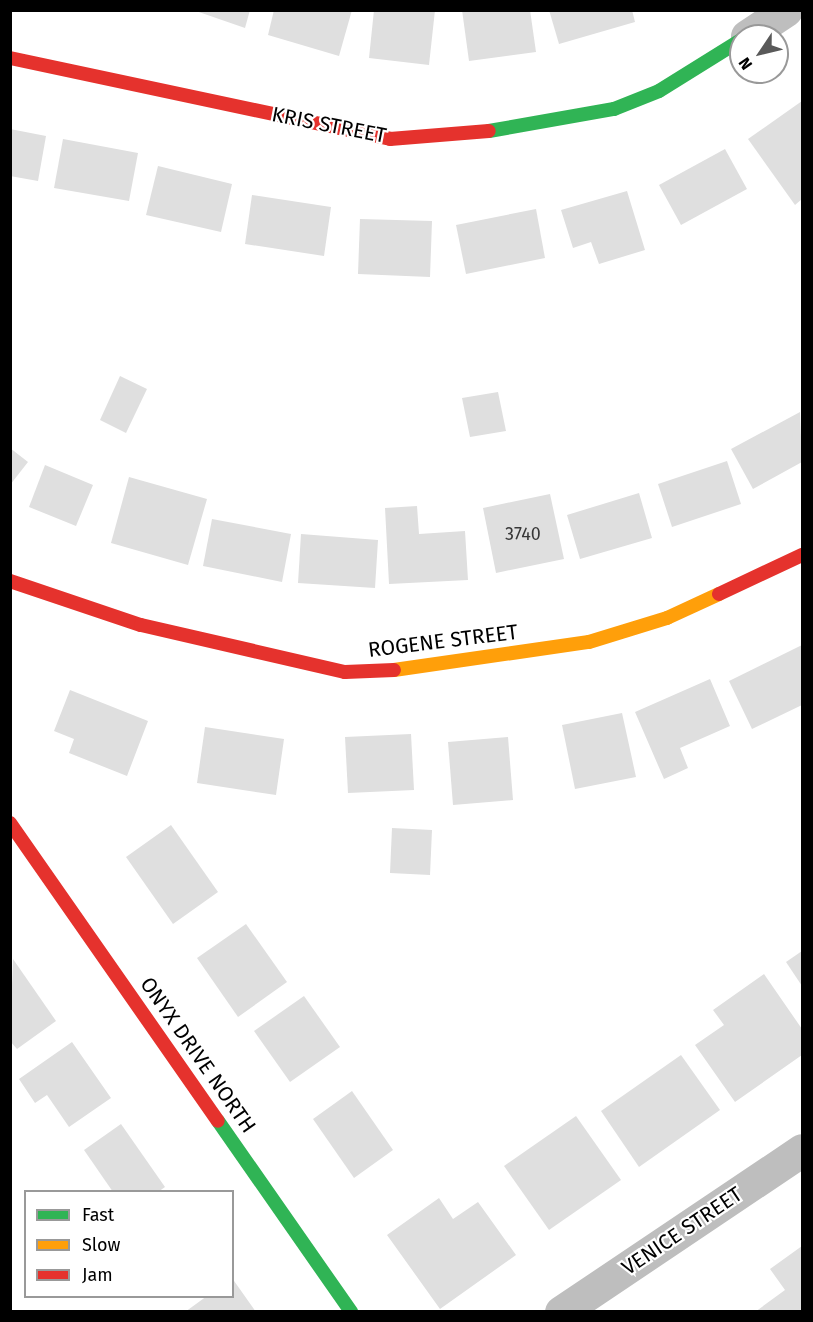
<!DOCTYPE html>
<html>
<head>
<meta charset="utf-8">
<style>
	body { margin:0 }
	#map { position:relative; width:813px; height:1322px; overflow:hidden; background:#fff; font-family:"Fira Sans",sans-serif }
	div>[style] { position:absolute }
	.building>* { inset:0; background:#dfdfdf }
	.street>* { height:33px; margin:-16.5px; padding:0 16.5px; transform-origin:16.5px; border-radius:16.5px; background:#bebebe }
	.fast>* { height:14px; margin:-7px; padding:0 7px; transform-origin:7px; border-radius:7px; background:#30b455 }
	.slow>* { height:14px; margin:-7px; padding:0 7px; transform-origin:7px; border-radius:7px; background:#ff9f0a }
	.jam>* { height:14px; margin:-7px; padding:0 7px; transform-origin:7px; border-radius:7px; background:#e5322d }
	span { translate:-50% -50%; white-space:nowrap; text-align:center; line-height:1.15; -webkit-text-stroke:4.5px #fff; paint-order:stroke }
	.number-label { font-size:18px; color:#383838 }
	.number-label span { -webkit-text-stroke-width:0 }
	.street-label { font-size:21px; color:#000 }
	.frame { position:absolute; inset:0; border:12px solid #000; pointer-events:none }
	.legend { position:absolute; left:24px; top:1190px; width:210px; height:108px; box-sizing:border-box; background:#fff; border:2px solid #999; margin:0; padding:8px 10px; list-style:none; font-size:18px; color:#000 }
	.legend li { display:flex; align-items:center; gap:12px; height:30px }
	.legend b { width:30px; border:2px solid #999 }
	.north { position:absolute; left:729px; top:24px; width:60px; height:60px; box-sizing:border-box; background:#fff; border:2px solid #999; border-radius:50%; rotate:235deg; font-size:16px; font-weight:700; line-height:24px; text-align:center; color:#000 }
	.north::after { content:''; display:block; margin:auto; width:21px; height:27px; background:#595959; clip-path:polygon(50% 0,100% 100%,50% 72%,0 100%) }
</style>
</head>
<body>
<div id="map">
	<div class="building">
		<div style="clip-path:polygon(193px 10px,250px 10px,245px 28px)"></div>
		<div style="clip-path:polygon(274px 10px,352px 10px,339px 56px,268px 35px)"></div>
		<div style="clip-path:polygon(374px 10px,435px 10px,429px 65px,369px 58px)"></div>
		<div style="clip-path:polygon(462px 10px,530px 10px,536px 52px,469px 61px)"></div>
		<div style="clip-path:polygon(549px 10px,632px 10px,635px 22px,559px 44px)"></div>
		<div style="clip-path:polygon(802px 101px,802px 199px,795px 205px,748px 139px)"></div>
		<div style="clip-path:polygon(10px 129px,46px 136px,38px 181px,10px 176px)"></div>
		<div style="clip-path:polygon(63px 139px,138px 153px,129px 201px,54px 188px)"></div>
		<div style="clip-path:polygon(725px 149px,747px 189px,681px 225px,659px 185px)"></div>
		<div style="clip-path:polygon(158px 166px,232px 184px,221px 232px,146px 215px)"></div>
		<div style="clip-path:polygon(627px 191px,645px 250px,599px 264px,591px 242px,573px 248px,561px 210px)"></div>
		<div style="clip-path:polygon(252px 195px,331px 207px,324px 256px,245px 244px)"></div>
		<div style="clip-path:polygon(536px 209px,545px 258px,466px 274px,456px 225px)"></div>
		<div style="clip-path:polygon(360px 219px,432px 221px,430px 277px,358px 274px)"></div>
		<div style="clip-path:polygon(120px 376px,147px 389px,126px 433px,100px 420px)"></div>
		<div style="clip-path:polygon(498px 392px,506px 431px,470px 437px,462px 398px)"></div>
		<div style="clip-path:polygon(800px 412px,802px 462px,753px 489px,731px 449px)"></div>
		<div style="clip-path:polygon(10px 448px,28px 462px,10px 485px)"></div>
		<div style="clip-path:polygon(727px 461px,741px 504px,672px 527px,658px 484px)"></div>
		<div style="clip-path:polygon(45px 465px,93px 485px,76px 526px,29px 507px)"></div>
		<div style="clip-path:polygon(129px 477px,207px 499px,188px 565px,111px 543px)"></div>
		<div style="clip-path:polygon(639px 493px,652px 538px,580px 559px,567px 515px)"></div>
		<div style="clip-path:polygon(550px 494px,564px 559px,496px 573px,483px 508px)"></div>
		<div style="clip-path:polygon(417px 506px,419px 534px,465px 531px,468px 580px,389px 584px,385px 508px)"></div>
		<div style="clip-path:polygon(212px 519px,291px 534px,282px 582px,203px 566px)"></div>
		<div style="clip-path:polygon(301px 534px,378px 540px,375px 588px,298px 583px)"></div>
		<div style="clip-path:polygon(802px 645px,802px 705px,752px 729px,729px 681px)"></div>
		<div style="clip-path:polygon(710px 679px,730px 726px,680px 748px,688px 768px,664px 779px,635px 712px)"></div>
		<div style="clip-path:polygon(70px 690px,148px 721px,127px 776px,69px 753px,74px 739px,54px 731px)"></div>
		<div style="clip-path:polygon(622px 713px,636px 777px,575px 789px,562px 725px)"></div>
		<div style="clip-path:polygon(205px 727px,284px 739px,276px 795px,197px 783px)"></div>
		<div style="clip-path:polygon(411px 734px,414px 790px,348px 793px,345px 737px)"></div>
		<div style="clip-path:polygon(508px 737px,513px 800px,453px 805px,448px 742px)"></div>
		<div style="clip-path:polygon(171px 825px,218px 892px,173px 924px,126px 857px)"></div>
		<div style="clip-path:polygon(392px 828px,432px 830px,430px 875px,390px 873px)"></div>
		<div style="clip-path:polygon(246px 924px,287px 982px,238px 1017px,197px 958px)"></div>
		<div style="clip-path:polygon(802px 951px,802px 986px,786px 962px)"></div>
		<div style="clip-path:polygon(13px 959px,56px 1021px,17px 1049px,10px 1041px)"></div>
		<div style="clip-path:polygon(764px 974px,802px 1029px,802px 1055px,735px 1102px,695px 1045px,724px 1025px,713px 1010px)"></div>
		<div style="clip-path:polygon(304px 996px,340px 1047px,290px 1082px,254px 1031px)"></div>
		<div style="clip-path:polygon(72px 1042px,111px 1098px,69px 1127px,47px 1095px,35px 1103px,19px 1079px)"></div>
		<div style="clip-path:polygon(681px 1055px,720px 1110px,639px 1167px,601px 1111px)"></div>
		<div style="clip-path:polygon(352px 1091px,393px 1150px,354px 1178px,313px 1119px)"></div>
		<div style="clip-path:polygon(576px 1116px,621px 1180px,549px 1230px,504px 1166px)"></div>
		<div style="clip-path:polygon(121px 1124px,165px 1187px,158px 1192px,113px 1192px,84px 1150px)"></div>
		<div style="clip-path:polygon(439px 1198px,453px 1219px,478px 1202px,516px 1255px,440px 1309px,387px 1235px)"></div>
		<div style="clip-path:polygon(802px 1246px,802px 1312px,755px 1312px,785px 1290px,770px 1269px)"></div>
		<div style="clip-path:polygon(232px 1278px,256px 1312px,185px 1312px,207px 1296px,232px 1296px)"></div>
	</div>
	<div class="street">
		<div style="left:747px;top:36px;width:47px;rotate:-33.7deg"></div>
		<div style="left:561px;top:1312px;width:290px;rotate:-33.9deg"></div>
	</div>
	<div class="fast">
		<div style="left:489px;top:131px;width:127px;rotate:-10deg"></div>
		<div style="left:614px;top:109px;width:48px;rotate:-21.8deg"></div>
		<div style="left:659px;top:91px;width:97px;rotate:-31.9deg"></div>
		<div style="left:218px;top:1121px;width:233px;rotate:55.1deg"></div>
	</div>
	<div class="slow">
		<div style="left:394px;top:670px;width:197px;rotate:-8.2deg"></div>
		<div style="left:589px;top:642px;width:82px;rotate:-17.1deg"></div>
		<div style="left:667px;top:618px;width:57px;rotate:-24.8deg"></div>
	</div>
	<div class="jam">
		<div style="left:10px;top:58px;width:389px;rotate:12deg"></div>
		<div style="left:390px;top:139px;width:99px;rotate:-4.6deg"></div>
		<div style="left:10px;top:581px;width:138px;rotate:18.6deg"></div>
		<div style="left:141px;top:625px;width:209px;rotate:13deg"></div>
		<div style="left:345px;top:672px;width:49px;rotate:-2.3deg"></div>
		<div style="left:719px;top:594px;width:92px;rotate:-25.2deg"></div>
		<div style="left:10px;top:823px;width:363px;rotate:55.1deg"></div>
	</div>
	<div class="number-label">
		<span style="left:523px;top:534px">3740</span>
	</div>
	<div class="street-label">
		<span style="left:329px;top:125px;rotate:11deg">KRIS STREET</span>
		<span style="left:443px;top:641px;rotate:-7deg">ROGENE STREET</span>
		<span style="left:198px;top:1055px;rotate:55deg">ONYX DRIVE NORTH</span>
		<span style="left:682px;top:1231px;rotate:-34deg">VENICE STREET</span>
	</div>
	<div class="frame"></div>
	<ul class="legend">
	<li><b style="height:8px;background:#30b455"></b>Fast</li>
	<li><b style="height:8px;background:#ff9f0a"></b>Slow</li>
	<li><b style="height:8px;background:#e5322d"></b>Jam</li>
	</ul>
	<div class="north">N</div>
</div>
</body>
</html>
